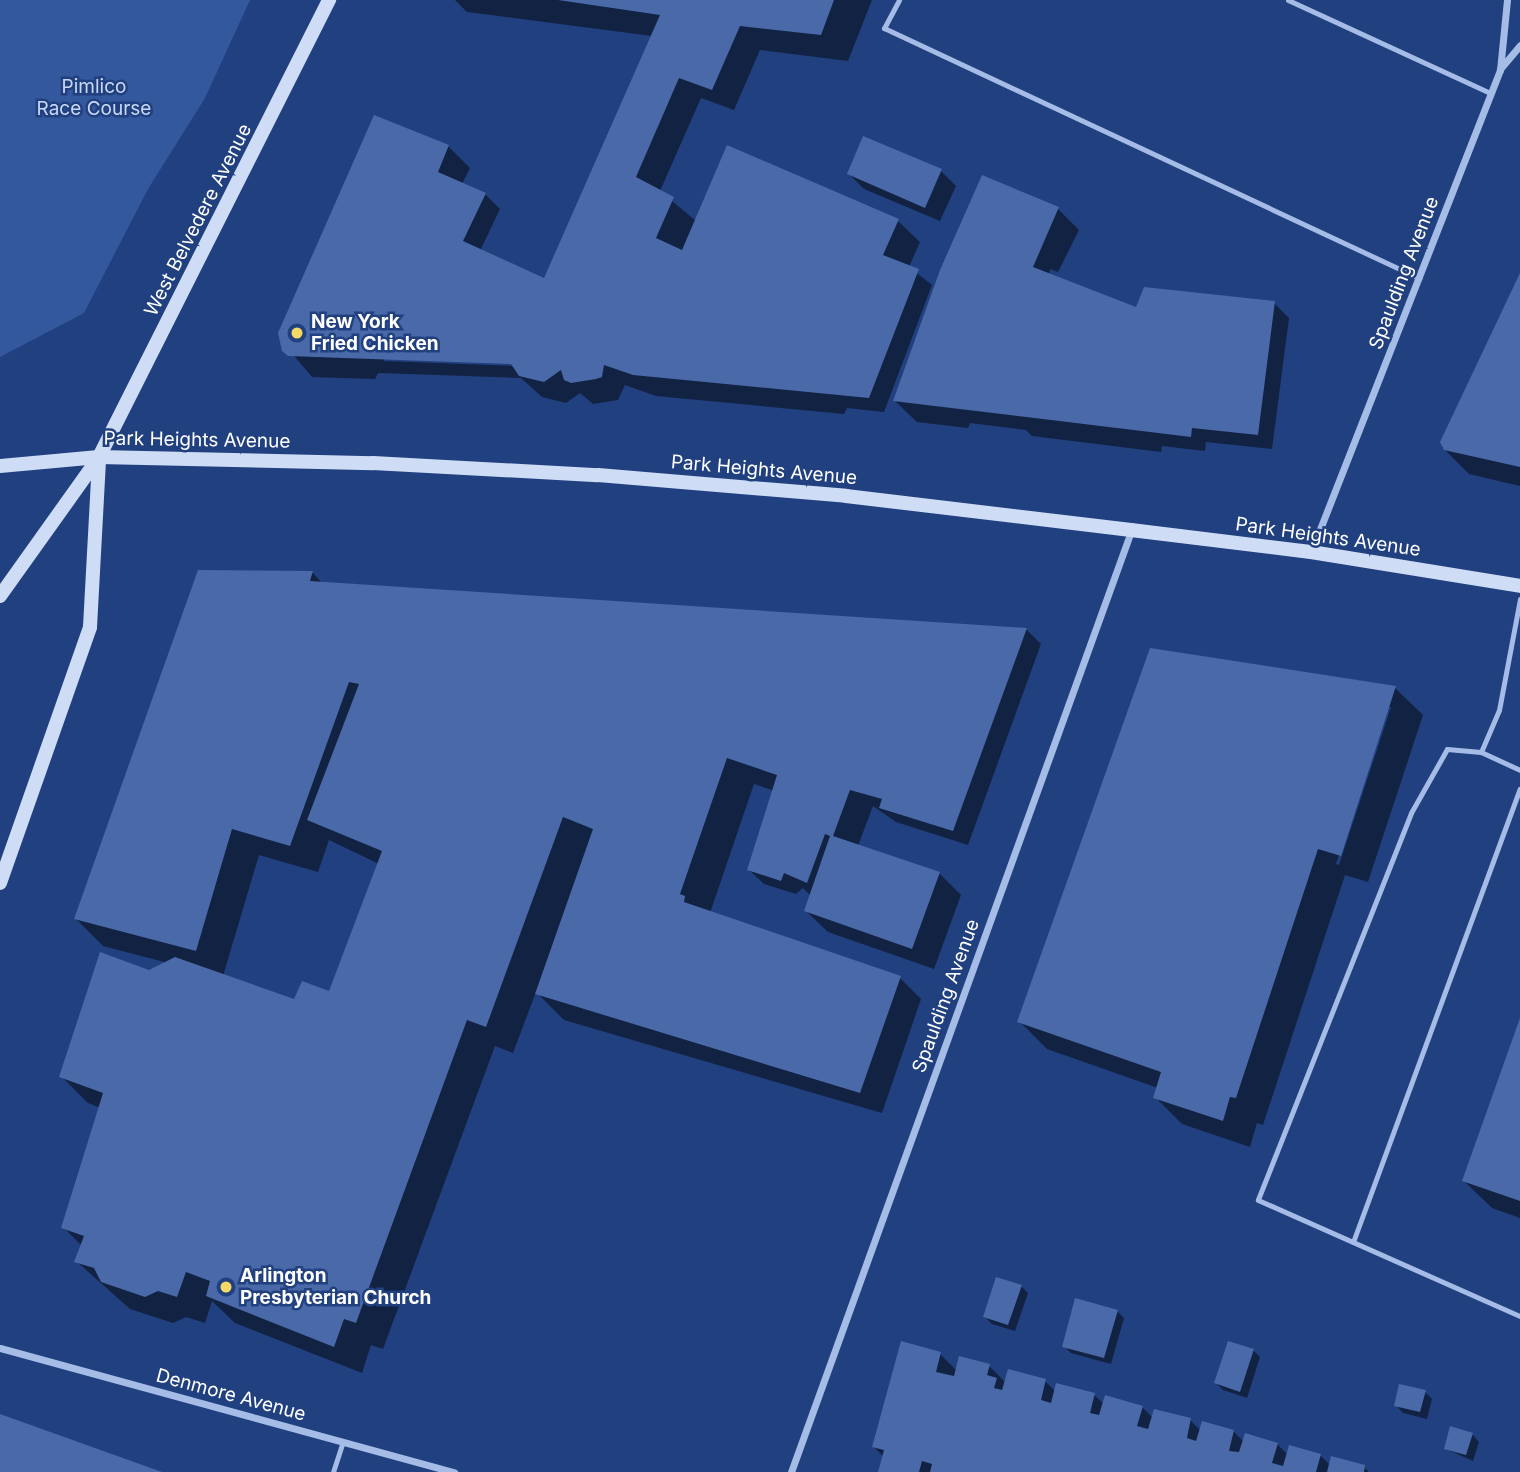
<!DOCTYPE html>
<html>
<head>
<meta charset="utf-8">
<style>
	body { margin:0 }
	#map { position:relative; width:1520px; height:1472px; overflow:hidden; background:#21407f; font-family:Inter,sans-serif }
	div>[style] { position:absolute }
	.green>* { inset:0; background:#34589d }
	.shadow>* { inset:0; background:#0007 }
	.building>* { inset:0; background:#4969a8 }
	.lane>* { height:5px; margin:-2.5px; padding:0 2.5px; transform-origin:2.5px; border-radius:2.5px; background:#a5bce7 }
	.street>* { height:7px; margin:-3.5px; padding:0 3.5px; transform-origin:3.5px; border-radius:3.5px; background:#a5bce7 }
	.secondary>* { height:14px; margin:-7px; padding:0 7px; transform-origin:7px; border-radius:7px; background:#cfdcf6 }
	.dots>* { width:19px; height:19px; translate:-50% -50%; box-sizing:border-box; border:4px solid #21407f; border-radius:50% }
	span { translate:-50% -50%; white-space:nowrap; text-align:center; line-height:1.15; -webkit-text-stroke:5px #21407f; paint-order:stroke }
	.park-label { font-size:19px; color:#c9d8f6 }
	.street-label { font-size:19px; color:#fff }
	.poi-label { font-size:19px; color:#fff; font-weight:700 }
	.left { translate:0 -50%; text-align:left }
</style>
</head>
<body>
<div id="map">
	<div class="green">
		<div style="clip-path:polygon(0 0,250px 0,205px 98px,148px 189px,84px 313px,0 357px)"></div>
	</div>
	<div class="shadow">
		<div style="clip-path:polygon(evenodd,455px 0,872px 0,848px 61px,760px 50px,734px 110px,701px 98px,660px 191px,696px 221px,728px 148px,898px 221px,920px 242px,909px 267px,932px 285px,884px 412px,847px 408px,844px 414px,656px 396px,625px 385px,618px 400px,593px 404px,580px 393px,566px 403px,542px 397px,521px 378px,378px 373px,375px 379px,312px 377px,279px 338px,375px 117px,448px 146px,470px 168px,462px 184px,485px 194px,500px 209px,480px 251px,544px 279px,652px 36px,467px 12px,455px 0,384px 358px,514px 362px,514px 366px,384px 361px,384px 358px)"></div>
		<div style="clip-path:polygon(941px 171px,956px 186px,940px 221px,864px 189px,849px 174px)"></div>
		<div style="clip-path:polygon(1058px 209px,1079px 230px,1058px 272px,1050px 269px,1049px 275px,1137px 310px,1274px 303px,1289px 318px,1272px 449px,1206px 442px,1205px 451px,1162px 446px,1161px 452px,1032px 436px,1026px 430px,970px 423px,968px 428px,917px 422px,895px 401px)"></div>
		<div style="clip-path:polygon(1520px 278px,1520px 486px,1469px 474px,1442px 447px)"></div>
		<div style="clip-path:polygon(evenodd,312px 572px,323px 584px,1026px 629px,1041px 644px,968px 845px,896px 822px,873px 806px,858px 846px,939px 873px,961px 895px,934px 969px,828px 932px,806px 911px,811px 896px,803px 888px,796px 894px,764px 884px,749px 870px,775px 791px,754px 784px,710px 913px,900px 978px,921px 999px,882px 1113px,564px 1020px,536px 992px,513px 1053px,495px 1046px,383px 1349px,371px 1345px,362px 1373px,235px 1323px,212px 1301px,205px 1323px,186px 1317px,173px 1323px,130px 1309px,76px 1261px,82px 1246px,63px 1227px,101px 1108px,88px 1103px,61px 1076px,149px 972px,168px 963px,103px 946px,76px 919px,312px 572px,329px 840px,379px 864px,330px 993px,295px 1001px,223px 976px,259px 855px,318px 872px,329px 840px)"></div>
		<div style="clip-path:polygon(evenodd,1395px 688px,1423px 715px,1368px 882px,1345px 875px,1263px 1125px,1257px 1123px,1250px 1147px,1182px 1124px,1155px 1097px,1158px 1088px,1047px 1049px,1019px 1021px,1395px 688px,1388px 707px,1391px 707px,1339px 865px,1336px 864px,1388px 707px)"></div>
		<div style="clip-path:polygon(1520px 1022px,1520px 1218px,1492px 1208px,1464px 1181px)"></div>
		<div style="clip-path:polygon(1021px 1286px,1028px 1293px,1015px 1331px,992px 1324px,985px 1317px)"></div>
		<div style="clip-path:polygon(1117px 1311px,1124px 1318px,1111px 1364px,1071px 1353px,1064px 1346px)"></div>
		<div style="clip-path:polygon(1253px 1350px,1260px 1357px,1247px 1398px,1223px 1390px,1216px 1383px)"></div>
		<div style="clip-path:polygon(940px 1354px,957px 1371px,989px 1366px,1006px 1383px,1045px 1381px,1056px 1392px,1094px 1395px,1104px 1404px,1142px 1407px,1153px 1418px,1190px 1420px,1201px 1431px,1233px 1431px,1244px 1442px,1277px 1444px,1288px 1455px,1320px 1455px,1331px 1466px,1364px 1467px,1369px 1472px,880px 1472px,884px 1457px,874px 1447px)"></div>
		<div style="clip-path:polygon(1425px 1392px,1432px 1399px,1427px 1419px,1403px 1413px,1396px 1405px)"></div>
		<div style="clip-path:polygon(1472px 1434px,1479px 1442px,1473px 1461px,1446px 1449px)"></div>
	</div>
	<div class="building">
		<div style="clip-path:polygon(558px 0,834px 0,821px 35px,740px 26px,712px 90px,679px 78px,636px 177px,674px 197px,656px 238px,682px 250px,727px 145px,899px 219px,883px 255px,919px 269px,869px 398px,633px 375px,604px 365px,602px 377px,596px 379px,571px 383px,564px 380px,561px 370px,544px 382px,519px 376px,511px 364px,288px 356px,282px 351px,278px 333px,374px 115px,449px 145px,438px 172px,486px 193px,463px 241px,544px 278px,660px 15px)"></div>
		<div style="clip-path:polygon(863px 136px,942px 169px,925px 208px,847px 174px)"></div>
		<div style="clip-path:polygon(982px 175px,1059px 207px,1033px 267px,1136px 307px,1144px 287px,1275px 301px,1258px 435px,1192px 428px,1191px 437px,893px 401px,940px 270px)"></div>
		<div style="clip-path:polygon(1520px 273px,1520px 467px,1444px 450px,1440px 442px)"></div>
		<div style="clip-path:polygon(198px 570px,313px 571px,310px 581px,1027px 628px,953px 831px,879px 808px,882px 799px,850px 790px,833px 836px,940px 872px,912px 949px,804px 911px,830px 836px,825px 834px,807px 883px,784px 873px,781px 881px,747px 870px,777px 775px,727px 758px,680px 894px,685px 896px,684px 902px,901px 976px,860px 1093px,535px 994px,593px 829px,563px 817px,486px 1027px,467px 1020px,356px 1323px,344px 1319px,334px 1347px,206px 1296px,210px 1281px,186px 1272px,177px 1297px,158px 1291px,145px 1297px,101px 1282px,94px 1268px,74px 1262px,84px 1236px,61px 1228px,103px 1093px,59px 1077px,100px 952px,149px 970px,175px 957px,294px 999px,302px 981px,329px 991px,382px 851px,307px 820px,359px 684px,349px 682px,290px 846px,232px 829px,196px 951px,74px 919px)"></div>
		<div style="clip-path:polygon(1150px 648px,1396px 686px,1341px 856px,1318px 849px,1236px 1098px,1230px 1097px,1223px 1121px,1153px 1098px,1161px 1072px,1017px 1022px)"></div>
		<div style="clip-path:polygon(1520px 1018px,1520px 1201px,1462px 1181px)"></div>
		<div style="clip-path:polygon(996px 1277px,1022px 1285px,1008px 1325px,983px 1317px)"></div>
		<div style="clip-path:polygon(1075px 1298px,1118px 1310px,1104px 1358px,1062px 1347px)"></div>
		<div style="clip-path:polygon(901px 1341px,941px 1352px,936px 1372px,954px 1376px,959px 1356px,990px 1364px,987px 1375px,997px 1378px,994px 1388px,1002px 1390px,1008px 1369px,1046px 1379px,1041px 1400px,1051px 1403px,1056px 1383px,1095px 1393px,1090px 1413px,1099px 1415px,1105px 1395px,1143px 1406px,1137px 1426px,1148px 1429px,1154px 1409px,1191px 1418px,1187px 1438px,1196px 1441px,1202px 1421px,1234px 1430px,1229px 1451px,1239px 1452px,1245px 1433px,1278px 1443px,1272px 1463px,1283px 1466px,1289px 1445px,1321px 1454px,1316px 1472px,930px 1472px,932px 1464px,922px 1461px,919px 1472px,878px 1472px,884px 1450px,872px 1447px)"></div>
		<div style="clip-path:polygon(1228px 1341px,1254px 1349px,1240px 1392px,1214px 1383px)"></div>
		<div style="clip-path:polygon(1399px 1384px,1426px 1390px,1420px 1412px,1394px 1406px)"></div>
		<div style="clip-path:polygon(0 1414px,162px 1472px,0 1472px)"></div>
		<div style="clip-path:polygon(1450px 1426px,1473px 1433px,1466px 1455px,1444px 1449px)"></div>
		<div style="clip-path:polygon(1331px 1456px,1365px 1465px,1364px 1472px,1327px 1472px)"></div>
	</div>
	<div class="lane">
		<div style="left:899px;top:0;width:32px;rotate:118deg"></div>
		<div style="left:884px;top:28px;width:591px;rotate:25.05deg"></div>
		<div style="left:1288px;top:0;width:222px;rotate:24.7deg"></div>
		<div style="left:1520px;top:599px;width:113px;rotate:100.7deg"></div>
		<div style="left:1499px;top:710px;width:46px;rotate:113.2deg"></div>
		<div style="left:1481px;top:752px;width:34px;rotate:-175deg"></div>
		<div style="left:1447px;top:749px;width:73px;rotate:119.4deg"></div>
		<div style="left:1411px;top:813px;width:416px;rotate:111.6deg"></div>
		<div style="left:1258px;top:1200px;width:287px;rotate:23.9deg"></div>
		<div style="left:1481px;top:752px;width:43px;rotate:24.8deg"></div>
		<div style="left:1353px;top:1242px;width:483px;rotate:-69.8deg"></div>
		<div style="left:333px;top:1472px;width:32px;rotate:-72deg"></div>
	</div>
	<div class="street">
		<div style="left:1500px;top:69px;width:31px;rotate:-50deg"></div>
		<div style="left:1311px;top:552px;width:518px;rotate:-68.59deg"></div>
		<div style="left:1500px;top:70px;width:70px;rotate:-84.3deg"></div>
		<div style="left:0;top:1348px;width:471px;rotate:15.3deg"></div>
		<div style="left:791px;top:1472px;width:1001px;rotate:-70.13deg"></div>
	</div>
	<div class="secondary">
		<div style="left:0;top:466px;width:99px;rotate:-5.2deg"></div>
		<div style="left:99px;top:457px;width:274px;rotate:1.3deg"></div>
		<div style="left:373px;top:463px;width:225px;rotate:3.1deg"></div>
		<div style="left:598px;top:475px;width:249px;rotate:4.8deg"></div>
		<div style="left:846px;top:496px;width:287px;rotate:6.8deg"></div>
		<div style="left:1131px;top:530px;width:181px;rotate:7deg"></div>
		<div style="left:1311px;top:552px;width:212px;rotate:9.2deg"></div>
		<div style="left:0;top:596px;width:171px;rotate:-54.5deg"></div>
		<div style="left:99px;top:457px;width:512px;rotate:-63.28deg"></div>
		<div style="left:0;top:883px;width:271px;rotate:-70.6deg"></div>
		<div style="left:90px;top:627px;width:168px;rotate:-86.9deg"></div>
	</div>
	<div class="dots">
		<div style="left:297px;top:333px;background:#f4d966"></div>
		<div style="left:226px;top:1287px;background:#f4d966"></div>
	</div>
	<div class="park-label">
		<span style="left:94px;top:98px">Pimlico<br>Race Course</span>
	</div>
	<div class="street-label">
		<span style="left:198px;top:220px;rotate:-63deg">West Belvedere Avenue</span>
		<span style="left:1404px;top:273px;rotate:-69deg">Spaulding Avenue</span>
		<span style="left:197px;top:440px;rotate:1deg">Park Heights Avenue</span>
		<span style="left:764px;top:470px;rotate:5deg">Park Heights Avenue</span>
		<span style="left:1328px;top:537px;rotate:8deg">Park Heights Avenue</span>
		<span style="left:946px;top:996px;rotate:-70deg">Spaulding Avenue</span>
		<span style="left:231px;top:1395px;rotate:15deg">Denmore Avenue</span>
	</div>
	<div class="poi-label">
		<span class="left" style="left:311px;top:333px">New York<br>Fried Chicken</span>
		<span class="left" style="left:240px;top:1287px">Arlington<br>Presbyterian Church</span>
	</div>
</div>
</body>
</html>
